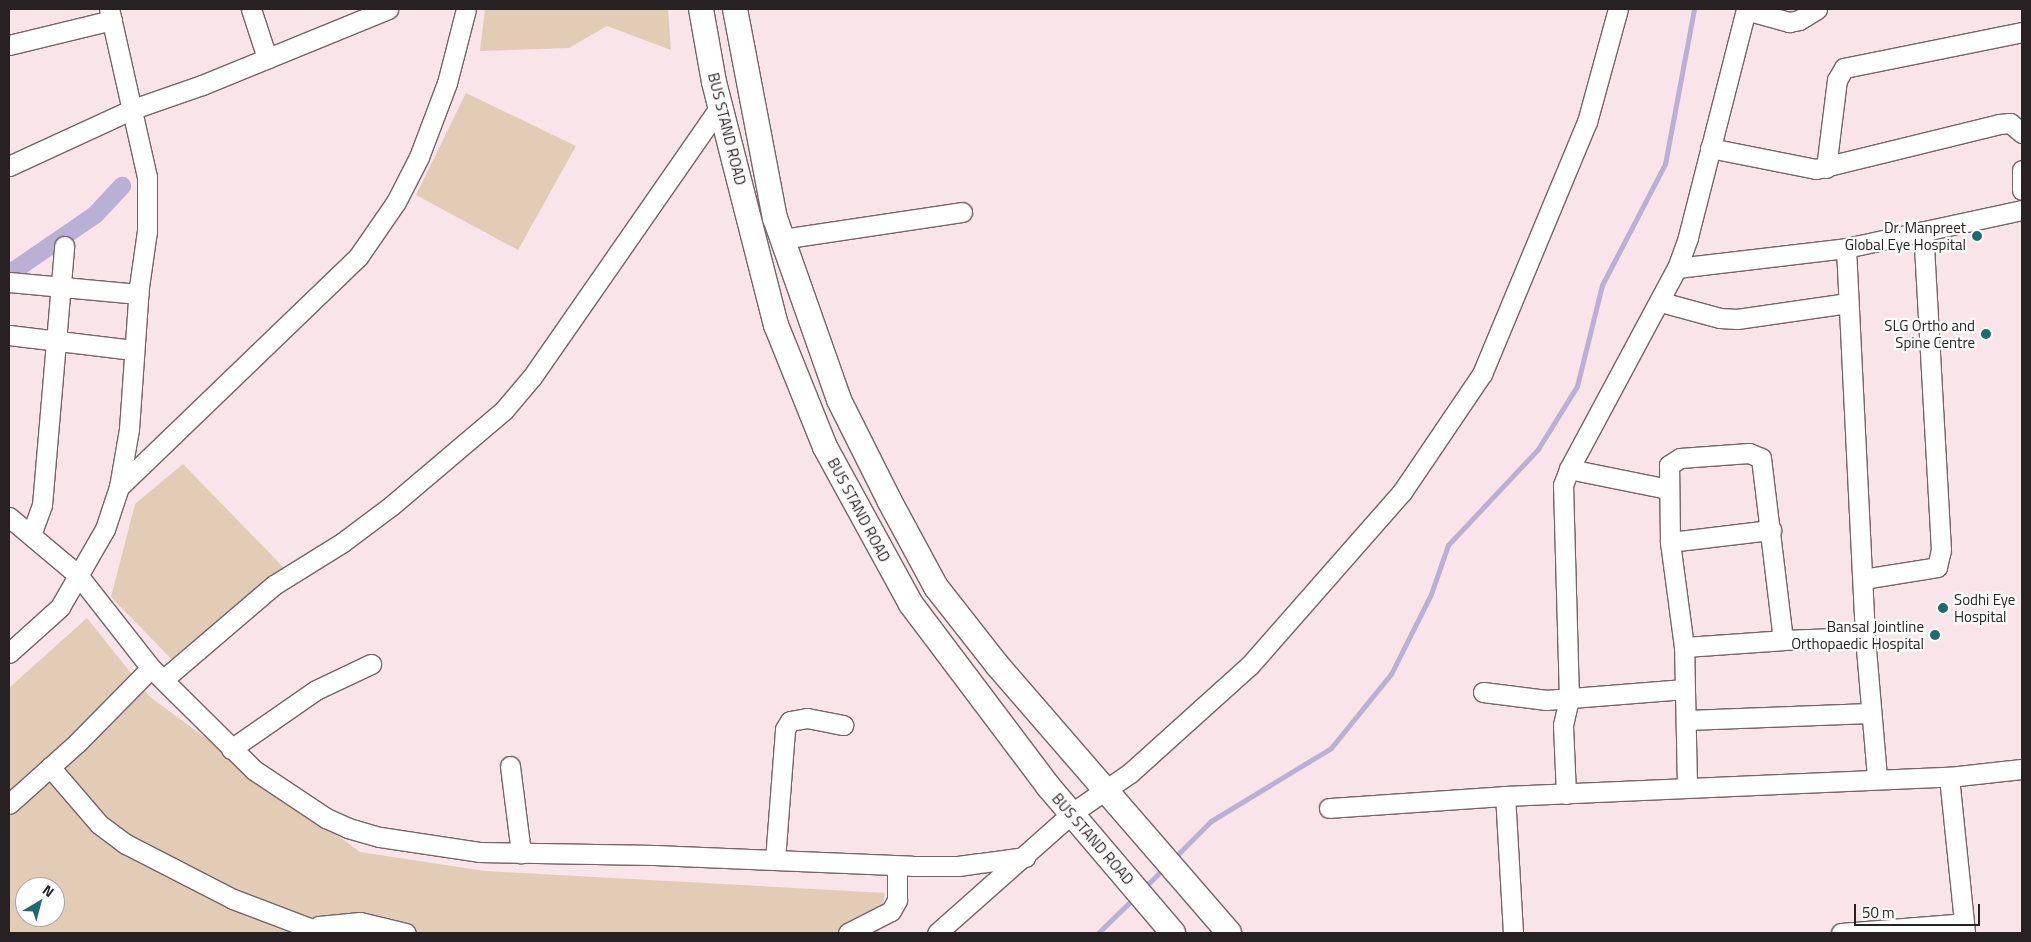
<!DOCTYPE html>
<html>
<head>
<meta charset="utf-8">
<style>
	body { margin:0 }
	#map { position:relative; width:2031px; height:942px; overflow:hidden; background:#f8e4e9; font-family:"Titillium Web",sans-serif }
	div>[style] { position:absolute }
	.green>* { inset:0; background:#e3ccb6 }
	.stream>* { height:5px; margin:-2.5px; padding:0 2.5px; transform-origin:2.5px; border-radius:2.5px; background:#bab0d6 }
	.canal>* { height:18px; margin:-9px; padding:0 9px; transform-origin:9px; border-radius:9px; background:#bab0d6 }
	.roads { filter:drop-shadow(1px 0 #756469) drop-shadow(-1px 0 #756469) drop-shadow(0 1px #756469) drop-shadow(0 -1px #756469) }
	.minor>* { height:19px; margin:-9.5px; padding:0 9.5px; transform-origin:9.5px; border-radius:9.5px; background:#fff }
	.major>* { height:24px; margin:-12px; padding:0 12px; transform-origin:12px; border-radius:12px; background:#fff }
	.dots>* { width:14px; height:14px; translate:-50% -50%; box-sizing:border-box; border:2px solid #fff; border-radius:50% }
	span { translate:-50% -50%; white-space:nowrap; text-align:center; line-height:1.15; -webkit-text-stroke:4.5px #fff; paint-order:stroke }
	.street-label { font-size:15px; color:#282123 }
	.poi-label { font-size:15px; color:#282123 }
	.right { translate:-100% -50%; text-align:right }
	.left { translate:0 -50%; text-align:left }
	.frame { position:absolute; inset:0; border:10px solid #282123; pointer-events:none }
	.north { position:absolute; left:15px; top:877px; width:50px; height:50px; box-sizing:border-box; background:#fff; border:1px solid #a9a6a7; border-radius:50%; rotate:37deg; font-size:14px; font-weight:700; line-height:20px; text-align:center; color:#282123 }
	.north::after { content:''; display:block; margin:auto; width:18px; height:22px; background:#1d6a70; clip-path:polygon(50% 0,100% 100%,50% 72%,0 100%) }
	.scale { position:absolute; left:1854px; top:904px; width:126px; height:22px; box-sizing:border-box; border:2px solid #282123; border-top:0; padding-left:6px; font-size:15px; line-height:18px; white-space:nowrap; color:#282123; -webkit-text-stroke:4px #fff; paint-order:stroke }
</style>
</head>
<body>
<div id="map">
	<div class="green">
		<div style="clip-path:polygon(485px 9px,668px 9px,671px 50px,607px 26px,569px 48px,480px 51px)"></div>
		<div style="clip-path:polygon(466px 93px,576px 146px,518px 250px,416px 195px)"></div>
		<div style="clip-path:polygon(183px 464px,285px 569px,183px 671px,111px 597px,135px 504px)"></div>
		<div style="clip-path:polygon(evenodd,87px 618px,150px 697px,360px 852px,485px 871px,885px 893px,879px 933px,9px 933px,9px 688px,87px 618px,25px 887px,55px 887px,55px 917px,25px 917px,25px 887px)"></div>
	</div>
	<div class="stream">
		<div style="left:1174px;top:858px;width:52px;rotate:-45deg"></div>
		<div style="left:1211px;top:821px;width:140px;rotate:-31.3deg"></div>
		<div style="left:1331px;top:748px;width:95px;rotate:-51deg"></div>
		<div style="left:1391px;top:674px;width:89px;rotate:-63.4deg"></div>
		<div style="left:1431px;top:594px;width:52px;rotate:-70.9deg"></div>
		<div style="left:1448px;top:545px;width:132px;rotate:-46.8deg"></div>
		<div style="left:1538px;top:449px;width:74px;rotate:-58.2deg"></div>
		<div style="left:1577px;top:386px;width:104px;rotate:-76.1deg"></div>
		<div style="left:1602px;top:285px;width:136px;rotate:-62.5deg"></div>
		<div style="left:1665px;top:164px;width:158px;rotate:-79.4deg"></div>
		<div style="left:1144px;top:888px;width:28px;rotate:-45deg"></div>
		<div style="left:1098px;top:933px;width:50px;rotate:-44.2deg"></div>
	</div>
	<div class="canal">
		<div style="left:9px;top:274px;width:104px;rotate:-34.5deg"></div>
		<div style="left:95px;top:215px;width:40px;rotate:-47deg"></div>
	</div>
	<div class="roads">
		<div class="minor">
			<div style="left:251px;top:9px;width:52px;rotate:71.9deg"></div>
			<div style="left:1746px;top:10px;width:45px;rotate:15.6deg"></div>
			<div style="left:1789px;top:22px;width:10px;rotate:-11deg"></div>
			<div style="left:1799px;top:20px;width:21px;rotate:-31deg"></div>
			<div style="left:9px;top:45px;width:106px;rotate:-13.6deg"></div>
			<div style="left:1710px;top:148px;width:108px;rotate:11.2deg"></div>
			<div style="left:1816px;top:169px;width:188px;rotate:-13.8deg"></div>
			<div style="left:1999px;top:124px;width:11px;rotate:-5deg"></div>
			<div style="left:2010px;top:123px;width:16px;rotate:40deg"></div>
			<div style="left:9px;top:166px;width:136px;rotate:-24.7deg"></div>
			<div style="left:133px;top:109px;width:73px;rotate:-19.2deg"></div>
			<div style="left:202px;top:85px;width:201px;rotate:-22.2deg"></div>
			<div style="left:1826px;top:168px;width:89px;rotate:-82.9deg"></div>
			<div style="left:1837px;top:80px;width:14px;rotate:-60deg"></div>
			<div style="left:1844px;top:68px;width:182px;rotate:-11.4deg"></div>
			<div style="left:2022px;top:170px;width:20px;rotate:90deg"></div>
			<div style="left:782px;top:239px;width:182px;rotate:-8.5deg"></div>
			<div style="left:1846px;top:248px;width:389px;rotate:87.2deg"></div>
			<div style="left:1865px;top:637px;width:142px;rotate:85.1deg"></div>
			<div style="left:1677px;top:268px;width:170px;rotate:-6.7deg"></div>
			<div style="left:1846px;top:248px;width:180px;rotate:-12.2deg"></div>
			<div style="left:9px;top:282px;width:130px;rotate:5.3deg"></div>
			<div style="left:1661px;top:302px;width:61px;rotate:15.2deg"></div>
			<div style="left:1720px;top:318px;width:17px;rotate:3deg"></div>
			<div style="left:1737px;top:319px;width:112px;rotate:-8.2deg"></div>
			<div style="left:9px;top:335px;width:125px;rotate:6.9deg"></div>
			<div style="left:1569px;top:469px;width:101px;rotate:11.4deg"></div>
			<div style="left:119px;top:487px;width:332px;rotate:-43.9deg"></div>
			<div style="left:358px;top:257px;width:67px;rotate:-55.4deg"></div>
			<div style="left:396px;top:202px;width:51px;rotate:-62.9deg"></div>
			<div style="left:419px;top:157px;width:79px;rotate:-69.3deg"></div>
			<div style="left:447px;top:83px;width:76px;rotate:-75.6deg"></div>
			<div style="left:9px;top:517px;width:90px;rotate:40deg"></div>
			<div style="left:78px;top:575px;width:118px;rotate:51.9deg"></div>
			<div style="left:151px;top:668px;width:145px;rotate:44.7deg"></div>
			<div style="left:254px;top:770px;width:87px;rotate:33.7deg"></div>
			<div style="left:326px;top:818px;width:24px;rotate:24deg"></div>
			<div style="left:348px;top:828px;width:33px;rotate:16deg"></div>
			<div style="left:380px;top:837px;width:100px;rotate:8.6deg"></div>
			<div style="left:479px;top:852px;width:175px;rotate:1deg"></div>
			<div style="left:654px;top:855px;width:258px;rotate:2.4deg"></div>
			<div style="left:912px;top:866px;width:46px"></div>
			<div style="left:958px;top:866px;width:68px;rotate:-7.7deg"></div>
			<div style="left:31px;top:535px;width:32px;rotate:-70deg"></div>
			<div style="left:42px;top:505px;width:260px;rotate:-85.1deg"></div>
			<div style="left:1670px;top:542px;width:102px;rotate:-6.8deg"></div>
			<div style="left:1863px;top:579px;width:75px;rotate:-9.2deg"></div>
			<div style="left:1937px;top:567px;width:17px;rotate:-77deg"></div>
			<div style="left:1941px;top:550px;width:319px;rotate:-93.2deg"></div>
			<div style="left:1684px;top:647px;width:99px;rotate:-4deg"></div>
			<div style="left:9px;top:653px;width:69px;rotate:-42deg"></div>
			<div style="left:60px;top:607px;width:90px;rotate:-60deg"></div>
			<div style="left:105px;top:529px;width:44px;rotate:-71.6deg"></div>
			<div style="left:119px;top:487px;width:59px;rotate:-80.2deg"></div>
			<div style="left:129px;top:429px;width:142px;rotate:-86deg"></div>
			<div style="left:139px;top:287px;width:57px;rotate:-81.9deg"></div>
			<div style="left:147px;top:231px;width:54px;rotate:-90deg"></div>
			<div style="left:147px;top:177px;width:172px;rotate:-102.7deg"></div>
			<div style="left:164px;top:679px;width:145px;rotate:-40.5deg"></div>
			<div style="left:274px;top:585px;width:81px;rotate:-31.9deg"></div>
			<div style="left:343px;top:542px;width:60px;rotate:-36.9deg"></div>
			<div style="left:391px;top:506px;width:148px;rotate:-40.3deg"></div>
			<div style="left:504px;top:410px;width:43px;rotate:-49.7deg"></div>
			<div style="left:532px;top:377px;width:330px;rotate:-55.2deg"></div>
			<div style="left:1483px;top:692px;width:64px;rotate:7.2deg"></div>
			<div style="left:1546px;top:700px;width:139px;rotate:-4.5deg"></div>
			<div style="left:1687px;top:720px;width:183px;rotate:-2.2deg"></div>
			<div style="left:231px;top:749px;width:103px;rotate:-34.8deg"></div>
			<div style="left:316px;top:690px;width:61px;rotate:-25.3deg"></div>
			<div style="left:510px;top:766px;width:88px;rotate:82.8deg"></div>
			<div style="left:50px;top:767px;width:75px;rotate:49.3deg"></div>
			<div style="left:99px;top:824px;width:34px;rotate:37deg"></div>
			<div style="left:126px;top:844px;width:120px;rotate:27.2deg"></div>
			<div style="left:233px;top:899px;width:85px;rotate:20.8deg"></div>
			<div style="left:1949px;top:777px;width:157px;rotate:84.1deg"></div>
			<div style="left:1687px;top:786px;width:139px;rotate:-91.2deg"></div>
			<div style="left:1684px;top:647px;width:106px;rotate:-97.6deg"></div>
			<div style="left:1670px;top:542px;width:77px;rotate:-90.7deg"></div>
			<div style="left:1669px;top:465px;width:13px;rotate:-32deg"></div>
			<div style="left:1680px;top:458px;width:69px;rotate:-4.1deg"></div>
			<div style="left:1749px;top:453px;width:13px;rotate:23deg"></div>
			<div style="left:1761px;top:458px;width:183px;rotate:83.1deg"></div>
			<div style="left:1783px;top:640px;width:82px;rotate:-2.1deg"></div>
			<div style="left:1566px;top:794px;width:69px;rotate:-92.5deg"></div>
			<div style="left:1563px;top:725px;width:27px;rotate:-77deg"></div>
			<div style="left:1569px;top:699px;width:214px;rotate:-91.6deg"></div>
			<div style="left:1563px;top:485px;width:17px;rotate:-69deg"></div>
			<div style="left:1569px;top:469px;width:228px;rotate:-61.8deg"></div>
			<div style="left:1677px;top:268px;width:33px;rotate:-70deg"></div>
			<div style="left:1688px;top:237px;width:235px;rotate:-75.7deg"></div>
			<div style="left:9px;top:804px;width:91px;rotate:-41.9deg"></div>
			<div style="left:77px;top:743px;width:105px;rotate:-45.4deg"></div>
			<div style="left:1329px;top:808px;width:176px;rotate:-3.9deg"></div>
			<div style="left:775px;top:860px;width:131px;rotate:-85.6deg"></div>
			<div style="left:785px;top:729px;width:9px;rotate:-58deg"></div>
			<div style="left:790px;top:721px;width:17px;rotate:-10deg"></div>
			<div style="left:807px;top:718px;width:37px;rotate:11deg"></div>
			<div style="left:306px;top:933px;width:15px;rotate:-28deg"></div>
			<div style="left:319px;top:926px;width:41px;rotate:-5.6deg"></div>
			<div style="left:360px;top:922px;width:47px;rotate:13.4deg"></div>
			<div style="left:848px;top:933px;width:48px;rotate:-27.1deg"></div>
			<div style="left:891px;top:911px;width:13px;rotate:-61deg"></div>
			<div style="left:897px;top:900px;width:34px;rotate:-90deg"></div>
			<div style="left:937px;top:933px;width:181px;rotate:-41.6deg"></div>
			<div style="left:1072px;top:813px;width:70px;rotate:-34.6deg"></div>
			<div style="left:1130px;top:773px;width:161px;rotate:-42deg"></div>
			<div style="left:1250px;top:665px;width:230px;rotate:-48.7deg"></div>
			<div style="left:1402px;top:492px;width:143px;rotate:-55.9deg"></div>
			<div style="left:1482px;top:374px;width:273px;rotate:-67.4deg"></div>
			<div style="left:1587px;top:122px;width:117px;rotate:-74.7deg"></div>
			<div style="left:1513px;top:933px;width:137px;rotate:-93.3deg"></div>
			<div style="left:1505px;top:796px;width:444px;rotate:-2.5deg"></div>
			<div style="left:1949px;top:777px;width:73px;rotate:-6.3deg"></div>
			<div style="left:1841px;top:933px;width:123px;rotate:-4.6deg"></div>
		</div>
		<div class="major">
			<div style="left:701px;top:9px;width:74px;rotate:79.9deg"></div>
			<div style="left:714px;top:82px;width:251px;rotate:75.7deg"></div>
			<div style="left:776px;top:325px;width:131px;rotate:68.1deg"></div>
			<div style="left:825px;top:447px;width:179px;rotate:61.3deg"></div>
			<div style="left:911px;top:604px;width:228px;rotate:53deg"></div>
			<div style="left:1048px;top:786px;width:193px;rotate:49.6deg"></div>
			<div style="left:735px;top:9px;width:213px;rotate:79.2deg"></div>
			<div style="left:775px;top:218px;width:193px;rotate:70.6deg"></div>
			<div style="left:839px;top:400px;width:112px;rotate:63.4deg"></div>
			<div style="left:889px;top:500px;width:99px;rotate:61.6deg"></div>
			<div style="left:936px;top:587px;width:100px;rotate:51.9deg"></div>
			<div style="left:998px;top:666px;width:353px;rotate:49.1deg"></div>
		</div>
	</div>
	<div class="dots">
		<div style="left:1977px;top:236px;background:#1d6a70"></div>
		<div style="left:1986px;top:334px;background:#1d6a70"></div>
		<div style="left:1943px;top:608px;background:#1d6a70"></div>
		<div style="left:1935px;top:635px;background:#1d6a70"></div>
	</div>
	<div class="street-label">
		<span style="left:727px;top:129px;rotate:76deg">BUS STAND ROAD</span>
		<span style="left:859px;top:510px;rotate:62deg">BUS STAND ROAD</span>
		<span style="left:1093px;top:839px;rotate:49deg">BUS STAND ROAD</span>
	</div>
	<div class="poi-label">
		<span class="right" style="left:1966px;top:236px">Dr. Manpreet<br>Global Eye Hospital</span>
		<span class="right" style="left:1975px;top:334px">SLG Ortho and<br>Spine Centre</span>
		<span class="left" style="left:1954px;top:608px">Sodhi Eye<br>Hospital</span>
		<span class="right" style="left:1924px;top:635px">Bansal Jointline<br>Orthopaedic Hospital</span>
	</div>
	<div class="frame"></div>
	<div class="north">N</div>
	<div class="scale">50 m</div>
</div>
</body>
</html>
